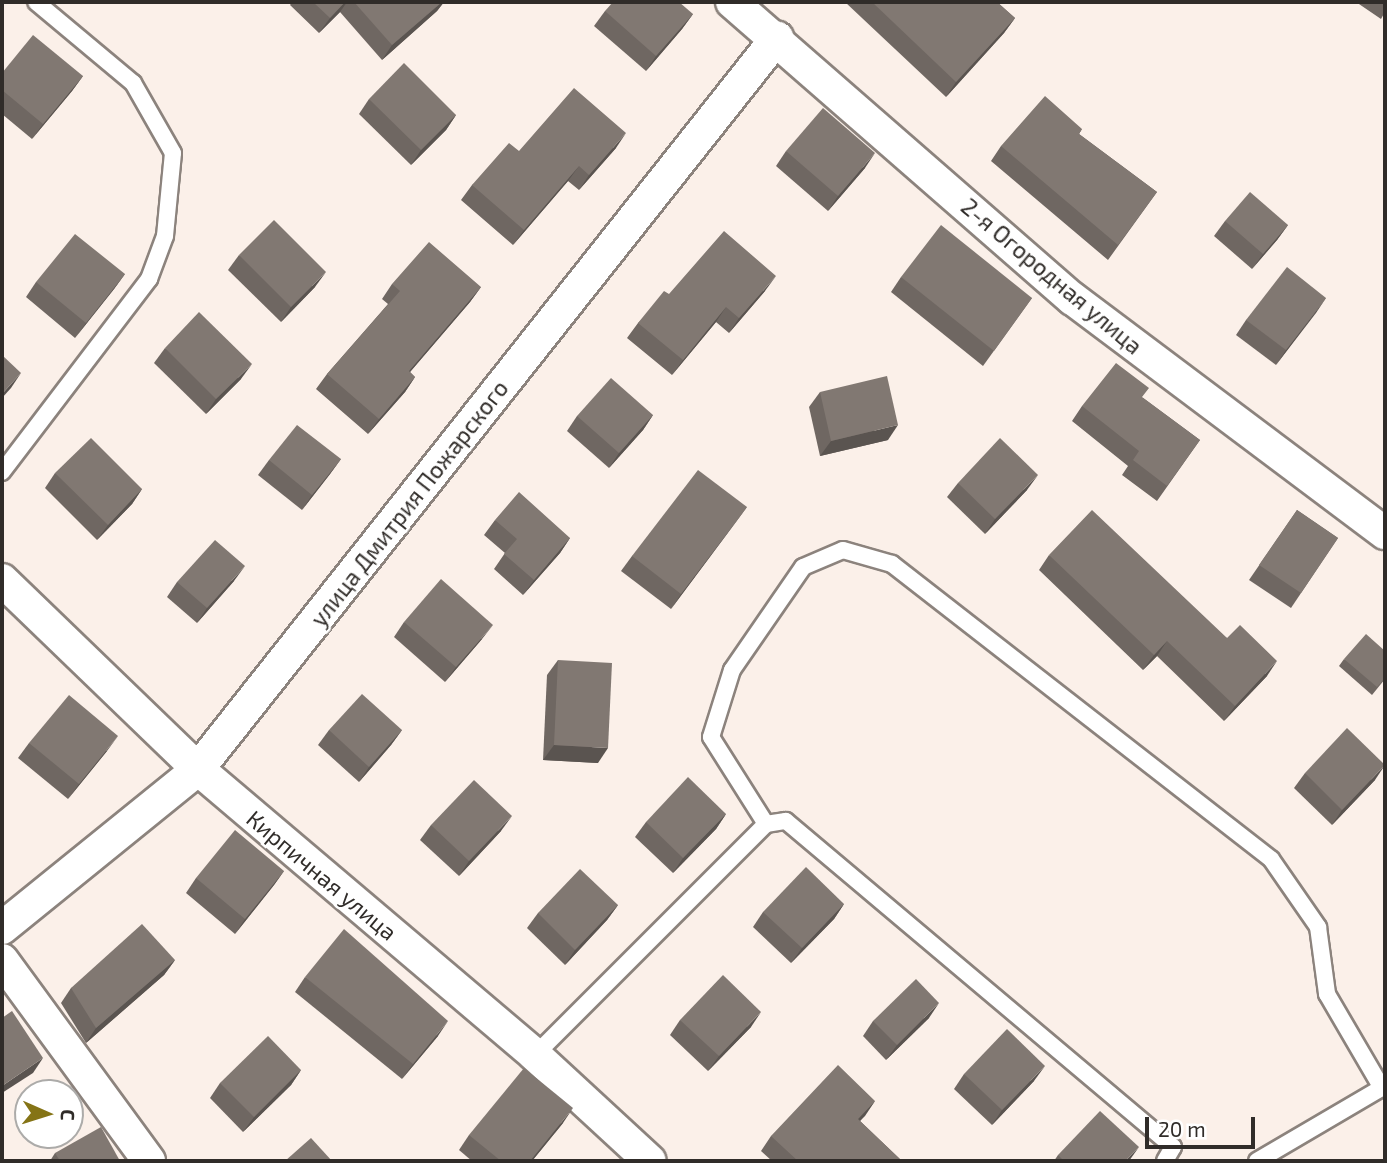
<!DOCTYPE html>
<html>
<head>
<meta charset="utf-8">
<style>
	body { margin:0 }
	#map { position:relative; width:1387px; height:1163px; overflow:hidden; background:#fbf0e9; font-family:"Exo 2",sans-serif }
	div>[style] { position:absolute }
	.roads { filter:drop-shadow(2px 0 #8c837d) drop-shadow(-2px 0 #8c837d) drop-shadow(0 2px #8c837d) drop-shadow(0 -2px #8c837d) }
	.lane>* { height:16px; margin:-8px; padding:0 8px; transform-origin:8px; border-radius:8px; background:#fff }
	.street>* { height:32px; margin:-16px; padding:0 16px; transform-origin:16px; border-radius:16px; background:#fff }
	.wall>* { inset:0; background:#6f6762 }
	.shaded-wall>* { inset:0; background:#5a5450 }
	.building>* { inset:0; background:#817872 }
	span { translate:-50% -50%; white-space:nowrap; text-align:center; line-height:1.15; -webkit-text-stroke:5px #fff; paint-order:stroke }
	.street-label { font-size:23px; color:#302c29 }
	.frame { position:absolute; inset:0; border:4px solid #302c29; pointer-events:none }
	.north { position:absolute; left:14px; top:1079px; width:70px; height:70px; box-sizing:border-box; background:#fff; border:2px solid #acaba9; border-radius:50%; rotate:93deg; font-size:19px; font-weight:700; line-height:28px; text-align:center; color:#302c29 }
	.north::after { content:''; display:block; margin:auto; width:24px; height:32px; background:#857416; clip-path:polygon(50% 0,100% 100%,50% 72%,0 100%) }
	.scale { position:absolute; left:1145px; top:1117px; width:110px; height:32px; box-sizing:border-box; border:4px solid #302c29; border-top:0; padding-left:9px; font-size:21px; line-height:24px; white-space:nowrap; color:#302c29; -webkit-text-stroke:5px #fff; paint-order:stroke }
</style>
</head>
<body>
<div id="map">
	<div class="roads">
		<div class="lane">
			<div style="left:2px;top:472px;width:243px;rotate:-52.7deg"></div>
			<div style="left:149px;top:279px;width:46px;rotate:-69.6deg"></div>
			<div style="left:165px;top:236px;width:83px;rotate:-84.5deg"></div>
			<div style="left:173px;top:153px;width:81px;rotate:-119.7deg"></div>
			<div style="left:133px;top:83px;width:126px;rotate:-140.1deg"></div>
			<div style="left:766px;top:824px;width:103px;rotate:-122.3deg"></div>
			<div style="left:711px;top:737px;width:70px;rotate:-72.6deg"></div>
			<div style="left:732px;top:670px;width:125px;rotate:-55.4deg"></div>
			<div style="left:803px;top:567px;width:43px;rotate:-23deg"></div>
			<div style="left:843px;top:550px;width:51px;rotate:15.9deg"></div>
			<div style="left:892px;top:564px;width:480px;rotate:37.9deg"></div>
			<div style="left:1271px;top:859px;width:83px;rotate:55.3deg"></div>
			<div style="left:1318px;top:927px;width:68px;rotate:82.3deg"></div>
			<div style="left:1327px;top:994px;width:109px;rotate:59.7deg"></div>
			<div style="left:535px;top:1055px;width:327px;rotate:-45deg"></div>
			<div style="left:766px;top:824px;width:20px;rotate:-9deg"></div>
			<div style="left:786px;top:821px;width:506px;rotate:40.11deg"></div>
			<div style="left:1173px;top:1147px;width:16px;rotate:120deg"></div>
			<div style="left:1257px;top:1161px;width:148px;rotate:-30.4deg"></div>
		</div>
		<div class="street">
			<div style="left:732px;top:2px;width:452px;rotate:41.1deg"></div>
			<div style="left:1073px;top:299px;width:390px;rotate:36.9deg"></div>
			<div style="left:2px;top:580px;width:272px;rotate:44deg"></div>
			<div style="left:198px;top:769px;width:442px;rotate:40.3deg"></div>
			<div style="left:535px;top:1055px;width:156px;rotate:42.7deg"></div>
			<div style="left:2px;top:928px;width:252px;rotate:-39deg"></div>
			<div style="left:198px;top:769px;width:933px;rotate:-51.62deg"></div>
			<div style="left:2px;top:960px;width:249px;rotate:53.8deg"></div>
		</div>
	</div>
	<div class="wall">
		<div style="clip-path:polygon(292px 2px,444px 2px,437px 11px,382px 60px,340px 12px,319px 33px,290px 5px)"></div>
		<div style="clip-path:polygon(845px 2px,997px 2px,1015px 18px,1004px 33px,946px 97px)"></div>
		<div style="clip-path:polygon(1356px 2px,1385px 2px,1385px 12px,1381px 19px)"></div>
		<div style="clip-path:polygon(605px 11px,693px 14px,682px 29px,646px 71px,594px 26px)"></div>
		<div style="clip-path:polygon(2px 73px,83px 76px,72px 91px,32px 139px,2px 114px)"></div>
		<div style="clip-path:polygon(369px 99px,456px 115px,446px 130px,411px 165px,359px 114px)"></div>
		<div style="clip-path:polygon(1082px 129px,1079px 134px,1157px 192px,1108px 260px,991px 161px,1001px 146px)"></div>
		<div style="clip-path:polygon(616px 148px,579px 190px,568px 181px,513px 245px,461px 200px,472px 185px,519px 151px)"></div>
		<div style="clip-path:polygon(786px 151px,865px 168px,828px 211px,776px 166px)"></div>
		<div style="clip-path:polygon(1225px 221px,1288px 225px,1277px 240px,1252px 269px,1214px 236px)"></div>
		<div style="clip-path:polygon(239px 255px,315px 287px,281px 322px,228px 270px)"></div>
		<div style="clip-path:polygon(125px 274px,114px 289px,75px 338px,26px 297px,36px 282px)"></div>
		<div style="clip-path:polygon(901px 277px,1032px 298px,983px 366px,891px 292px)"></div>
		<div style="clip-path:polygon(392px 284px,481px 287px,470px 302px,410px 372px,415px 377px,405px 392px,368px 434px,316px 389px,327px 374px,388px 304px,382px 299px)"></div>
		<div style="clip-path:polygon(765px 291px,729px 333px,716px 322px,672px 375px,627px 338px,638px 323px,669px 294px)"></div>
		<div style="clip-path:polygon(1326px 298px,1276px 365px,1236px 335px,1246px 320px)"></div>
		<div style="clip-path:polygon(165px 348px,241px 379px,206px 414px,154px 363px)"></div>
		<div style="clip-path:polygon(820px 392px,888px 440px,820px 456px,809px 407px)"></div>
		<div style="clip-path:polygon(1143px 398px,1200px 440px,1157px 501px,1122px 475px,1128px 466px,1072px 421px,1082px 406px)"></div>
		<div style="clip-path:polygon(653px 415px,643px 430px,609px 468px,567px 431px,577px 416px)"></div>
		<div style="clip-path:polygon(341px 459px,330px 474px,302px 510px,258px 475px,269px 460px)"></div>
		<div style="clip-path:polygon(55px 473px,142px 489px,132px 504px,97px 540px,45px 488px)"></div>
		<div style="clip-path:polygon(958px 483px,1027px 490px,985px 534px,947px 497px)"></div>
		<div style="clip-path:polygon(747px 507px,671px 609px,621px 571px,632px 556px)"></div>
		<div style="clip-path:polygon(1297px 510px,1338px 538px,1291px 608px,1249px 580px)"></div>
		<div style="clip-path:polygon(495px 520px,570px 538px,560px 553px,523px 595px,494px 569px,505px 553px,484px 535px)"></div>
		<div style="clip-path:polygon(1049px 555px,1227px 638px,1267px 676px,1224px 721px,1157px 656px,1143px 670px,1039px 570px)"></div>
		<div style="clip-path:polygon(234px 581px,197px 623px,167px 597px,177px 582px)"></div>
		<div style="clip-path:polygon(404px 622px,482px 639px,445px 682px,394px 637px)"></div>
		<div style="clip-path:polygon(1344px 659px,1385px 679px,1372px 695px,1339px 666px)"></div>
		<div style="clip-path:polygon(558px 660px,598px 763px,543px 760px,547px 675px)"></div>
		<div style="clip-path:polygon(329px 730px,402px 730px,391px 745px,359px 782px,318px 745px)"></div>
		<div style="clip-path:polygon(29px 743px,107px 751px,68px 799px,18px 758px)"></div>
		<div style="clip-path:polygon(1305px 773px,1375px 780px,1332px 825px,1294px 788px)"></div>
		<div style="clip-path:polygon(726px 814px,716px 829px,673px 873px,635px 837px,646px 822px)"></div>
		<div style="clip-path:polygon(431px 825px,501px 831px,459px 876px,420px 840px)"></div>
		<div style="clip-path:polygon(284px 871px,274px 885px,235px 934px,186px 893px,196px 878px)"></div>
		<div style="clip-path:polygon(844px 904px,834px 919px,791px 963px,753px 927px,763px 912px)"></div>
		<div style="clip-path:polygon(618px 905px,607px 920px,565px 965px,527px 928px,538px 913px)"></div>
		<div style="clip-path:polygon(175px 960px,164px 975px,86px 1043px,61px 1003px,71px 988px)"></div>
		<div style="clip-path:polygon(305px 977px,438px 1036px,402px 1079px,295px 992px)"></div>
		<div style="clip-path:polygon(929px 1018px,886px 1060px,863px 1036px,873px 1021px)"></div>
		<div style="clip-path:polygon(680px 1020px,751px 1027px,708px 1071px,670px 1035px)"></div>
		<div style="clip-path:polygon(301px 1070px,291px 1085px,243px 1132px,210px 1098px,220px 1083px)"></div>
		<div style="clip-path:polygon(964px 1074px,1034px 1081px,992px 1125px,954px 1089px)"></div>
		<div style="clip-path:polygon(875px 1101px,860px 1121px,902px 1161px,772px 1161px,761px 1151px,771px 1136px)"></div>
		<div style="clip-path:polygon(563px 1123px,532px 1161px,472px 1161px,459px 1150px,469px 1135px)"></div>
		<div style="clip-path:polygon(55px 1153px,120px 1161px,50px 1161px)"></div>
		<div style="clip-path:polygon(1058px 1155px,1129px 1161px,1054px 1161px)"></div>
	</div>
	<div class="shaded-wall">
		<div style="clip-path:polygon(345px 2px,347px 2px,340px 12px,319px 33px,330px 18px)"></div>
		<div style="clip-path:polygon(442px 2px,444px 2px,437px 11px,382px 60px,392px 45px)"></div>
		<div style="clip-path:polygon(693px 14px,682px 29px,646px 71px,656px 56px)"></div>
		<div style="clip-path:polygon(1015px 18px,1004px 33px,946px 97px,956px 82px)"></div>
		<div style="clip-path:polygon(83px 76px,72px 91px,32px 139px,43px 124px)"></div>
		<div style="clip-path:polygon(456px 115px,446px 130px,411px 165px,421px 150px)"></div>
		<div style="clip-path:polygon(626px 133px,616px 148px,579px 190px,589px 175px)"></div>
		<div style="clip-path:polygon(875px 153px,865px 168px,828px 211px,838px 196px)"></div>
		<div style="clip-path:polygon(579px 166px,568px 181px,513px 245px,524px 230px)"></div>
		<div style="clip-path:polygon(1288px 225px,1277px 240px,1252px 269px,1263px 254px)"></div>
		<div style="clip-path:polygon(326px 272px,315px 287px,281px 322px,291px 307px)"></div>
		<div style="clip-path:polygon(125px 274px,114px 289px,75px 338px,86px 323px)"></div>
		<div style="clip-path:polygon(776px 276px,765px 291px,729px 333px,739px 318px)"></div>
		<div style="clip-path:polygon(481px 287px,470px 302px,398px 386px,409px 371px)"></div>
		<div style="clip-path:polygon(1326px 298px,1316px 313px,1276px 365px,1286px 350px)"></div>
		<div style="clip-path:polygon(726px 307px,716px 322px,672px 375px,683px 360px)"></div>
		<div style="clip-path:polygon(252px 364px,241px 379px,206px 414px,216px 399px)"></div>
		<div style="clip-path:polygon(21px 373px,11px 388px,2px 398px,2px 394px)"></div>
		<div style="clip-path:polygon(415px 377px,405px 392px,368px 434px,379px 419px)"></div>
		<div style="clip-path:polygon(653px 415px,643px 430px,609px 468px,619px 453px)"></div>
		<div style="clip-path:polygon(898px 425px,888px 440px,820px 456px,831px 441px)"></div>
		<div style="clip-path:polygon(341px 459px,330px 474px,302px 510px,312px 495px)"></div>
		<div style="clip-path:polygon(1038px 475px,1027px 490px,985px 534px,995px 519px)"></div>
		<div style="clip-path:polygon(142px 489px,132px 504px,97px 540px,108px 525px)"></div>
		<div style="clip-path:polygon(747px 507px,736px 522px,671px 609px,681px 594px)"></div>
		<div style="clip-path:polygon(570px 538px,560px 553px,523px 595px,534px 580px)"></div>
		<div style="clip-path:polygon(245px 566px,234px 581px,197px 623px,207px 608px)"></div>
		<div style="clip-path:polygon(493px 625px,482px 639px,445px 682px,456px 667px)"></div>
		<div style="clip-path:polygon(1167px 641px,1157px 656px,1143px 670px,1154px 655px)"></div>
		<div style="clip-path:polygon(1277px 661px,1267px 676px,1224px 721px,1235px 706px)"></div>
		<div style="clip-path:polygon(402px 730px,391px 745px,359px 782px,369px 767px)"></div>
		<div style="clip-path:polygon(118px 736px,107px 751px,68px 799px,79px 784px)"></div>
		<div style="clip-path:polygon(554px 745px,608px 748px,598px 763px,543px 760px)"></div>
		<div style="clip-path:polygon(1385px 765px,1375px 780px,1332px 825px,1342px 810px)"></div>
		<div style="clip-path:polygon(726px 814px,716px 829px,673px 873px,683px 858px)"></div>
		<div style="clip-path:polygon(512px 816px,501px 831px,459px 876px,469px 861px)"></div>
		<div style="clip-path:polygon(284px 871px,274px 885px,235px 934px,245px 919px)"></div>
		<div style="clip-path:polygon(844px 904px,834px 919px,791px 963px,802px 948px)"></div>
		<div style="clip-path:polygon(618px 905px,607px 920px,565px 965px,575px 950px)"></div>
		<div style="clip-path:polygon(175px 960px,164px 975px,86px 1043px,96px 1028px)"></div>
		<div style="clip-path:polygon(939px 1003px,929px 1018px,886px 1060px,897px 1045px)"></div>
		<div style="clip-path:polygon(761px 1012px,751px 1027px,708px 1071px,719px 1056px)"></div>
		<div style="clip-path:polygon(448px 1021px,438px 1036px,402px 1079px,413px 1064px)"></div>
		<div style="clip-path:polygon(43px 1058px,33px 1073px,2px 1093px,2px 1086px)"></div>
		<div style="clip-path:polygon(1045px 1066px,1034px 1081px,992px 1125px,1002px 1110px)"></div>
		<div style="clip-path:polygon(301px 1070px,291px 1085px,243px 1132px,254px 1117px)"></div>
		<div style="clip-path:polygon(875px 1101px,865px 1116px,847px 1134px,858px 1119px)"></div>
		<div style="clip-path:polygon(573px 1108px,563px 1123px,532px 1161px,530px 1161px)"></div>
		<div style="clip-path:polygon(1139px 1147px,1129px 1161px,1125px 1161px)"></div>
	</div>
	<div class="building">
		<div style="clip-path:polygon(313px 2px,345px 2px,330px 18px)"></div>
		<div style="clip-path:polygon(354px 2px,442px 2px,392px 45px)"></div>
		<div style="clip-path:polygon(613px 2px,679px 2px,693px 14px,656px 56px,605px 11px)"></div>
		<div style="clip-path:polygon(872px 2px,997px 2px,1015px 18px,956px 82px)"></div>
		<div style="clip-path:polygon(33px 35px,83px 76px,43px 124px,2px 90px,2px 73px)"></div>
		<div style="clip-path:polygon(404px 63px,456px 115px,421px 150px,369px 99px)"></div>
		<div style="clip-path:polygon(574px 88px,626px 133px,589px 175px,579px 166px,524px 230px,472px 185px,509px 143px,519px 151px)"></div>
		<div style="clip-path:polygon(1045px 96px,1082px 129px,1079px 134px,1157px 192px,1118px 245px,1001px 146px)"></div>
		<div style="clip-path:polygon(823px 108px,875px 153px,838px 196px,786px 151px)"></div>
		<div style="clip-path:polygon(1250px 192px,1288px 225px,1263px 254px,1225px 221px)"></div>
		<div style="clip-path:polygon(274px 220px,326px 272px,291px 307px,239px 255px)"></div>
		<div style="clip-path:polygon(941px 225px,1032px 298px,994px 351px,901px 277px)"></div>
		<div style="clip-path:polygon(724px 231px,776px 276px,739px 318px,726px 307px,683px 360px,638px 323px,664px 291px,669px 294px)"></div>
		<div style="clip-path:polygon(75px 234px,125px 274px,86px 323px,36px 282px)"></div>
		<div style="clip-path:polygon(429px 242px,481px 287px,409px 371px,415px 377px,379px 419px,327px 374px,400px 291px,392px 284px)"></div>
		<div style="clip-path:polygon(1287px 267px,1326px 298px,1286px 350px,1246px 320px)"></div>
		<div style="clip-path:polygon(199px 312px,252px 364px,216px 399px,165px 348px)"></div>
		<div style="clip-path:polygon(2px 355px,21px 373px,2px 394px)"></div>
		<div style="clip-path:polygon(1116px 363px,1149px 388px,1142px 397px,1200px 440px,1167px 486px,1133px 460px,1139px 451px,1082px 406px)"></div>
		<div style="clip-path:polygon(887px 376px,898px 425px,831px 441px,820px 392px)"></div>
		<div style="clip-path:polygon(611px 378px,653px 415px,619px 453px,577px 416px)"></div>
		<div style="clip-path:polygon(297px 425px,341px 459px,312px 495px,269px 460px)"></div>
		<div style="clip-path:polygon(91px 438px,142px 489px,108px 525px,55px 473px)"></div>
		<div style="clip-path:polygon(1000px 438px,1038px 475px,995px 519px,958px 483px)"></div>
		<div style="clip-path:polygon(698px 470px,747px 507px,681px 594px,632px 556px)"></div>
		<div style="clip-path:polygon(519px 492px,570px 538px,534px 580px,504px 554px,517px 539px,495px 520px)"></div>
		<div style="clip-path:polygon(1092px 510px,1227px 638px,1240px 625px,1277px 661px,1235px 706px,1167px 641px,1154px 655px,1049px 555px)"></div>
		<div style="clip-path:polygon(1297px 510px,1338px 538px,1301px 593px,1259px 565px)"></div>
		<div style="clip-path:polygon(215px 540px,245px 566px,207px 608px,177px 582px)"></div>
		<div style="clip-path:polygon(441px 579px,493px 625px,456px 667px,404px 622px)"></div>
		<div style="clip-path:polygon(1366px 634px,1385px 651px,1385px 678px,1377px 687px,1344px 659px)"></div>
		<div style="clip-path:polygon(558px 660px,612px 663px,608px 748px,554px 745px)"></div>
		<div style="clip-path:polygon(362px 694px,402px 730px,369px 767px,329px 730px)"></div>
		<div style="clip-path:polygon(69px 695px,118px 736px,79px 784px,29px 743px)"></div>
		<div style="clip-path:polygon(1347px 728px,1385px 765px,1342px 810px,1305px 773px)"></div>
		<div style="clip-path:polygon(688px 777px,726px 814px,683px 858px,646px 822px)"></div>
		<div style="clip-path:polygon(474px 780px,512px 816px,469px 861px,431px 825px)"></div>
		<div style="clip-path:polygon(235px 830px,284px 871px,245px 919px,196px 878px)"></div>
		<div style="clip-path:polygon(806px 867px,844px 904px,802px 948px,763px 912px)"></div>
		<div style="clip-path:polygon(580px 869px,618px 905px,575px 950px,538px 913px)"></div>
		<div style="clip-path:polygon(142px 924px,175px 960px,96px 1028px,71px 988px)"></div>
		<div style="clip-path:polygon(344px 929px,448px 1021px,413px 1064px,305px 977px)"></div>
		<div style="clip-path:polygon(723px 975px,761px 1012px,719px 1056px,680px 1020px)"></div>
		<div style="clip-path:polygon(916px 979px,939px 1003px,897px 1045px,873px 1021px)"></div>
		<div style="clip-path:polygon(12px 1011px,43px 1058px,2px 1086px,2px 1018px)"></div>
		<div style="clip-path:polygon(1007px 1029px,1045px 1066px,1002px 1110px,964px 1074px)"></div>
		<div style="clip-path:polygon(268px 1036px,301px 1070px,254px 1117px,220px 1083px)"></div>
		<div style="clip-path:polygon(838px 1065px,875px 1101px,858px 1119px,902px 1161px,798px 1161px,771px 1136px)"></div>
		<div style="clip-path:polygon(524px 1068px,573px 1108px,530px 1161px,501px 1161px,469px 1135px)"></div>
		<div style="clip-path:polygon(1100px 1111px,1139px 1147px,1125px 1161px,1064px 1161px,1058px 1155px)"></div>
		<div style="clip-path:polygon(101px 1127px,120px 1161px,60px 1161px,55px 1153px)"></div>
		<div style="clip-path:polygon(311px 1138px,332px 1161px,285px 1161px)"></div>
	</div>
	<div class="street-label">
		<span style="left:1052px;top:276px;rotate:40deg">2-я Огородная улица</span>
		<span style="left:409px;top:503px;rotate:-52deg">улица Дмитрия Пожарского</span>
		<span style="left:322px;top:875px;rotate:40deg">Кирпичная улица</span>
	</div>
	<div class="frame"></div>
	<div class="north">С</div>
	<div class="scale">20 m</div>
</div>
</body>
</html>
